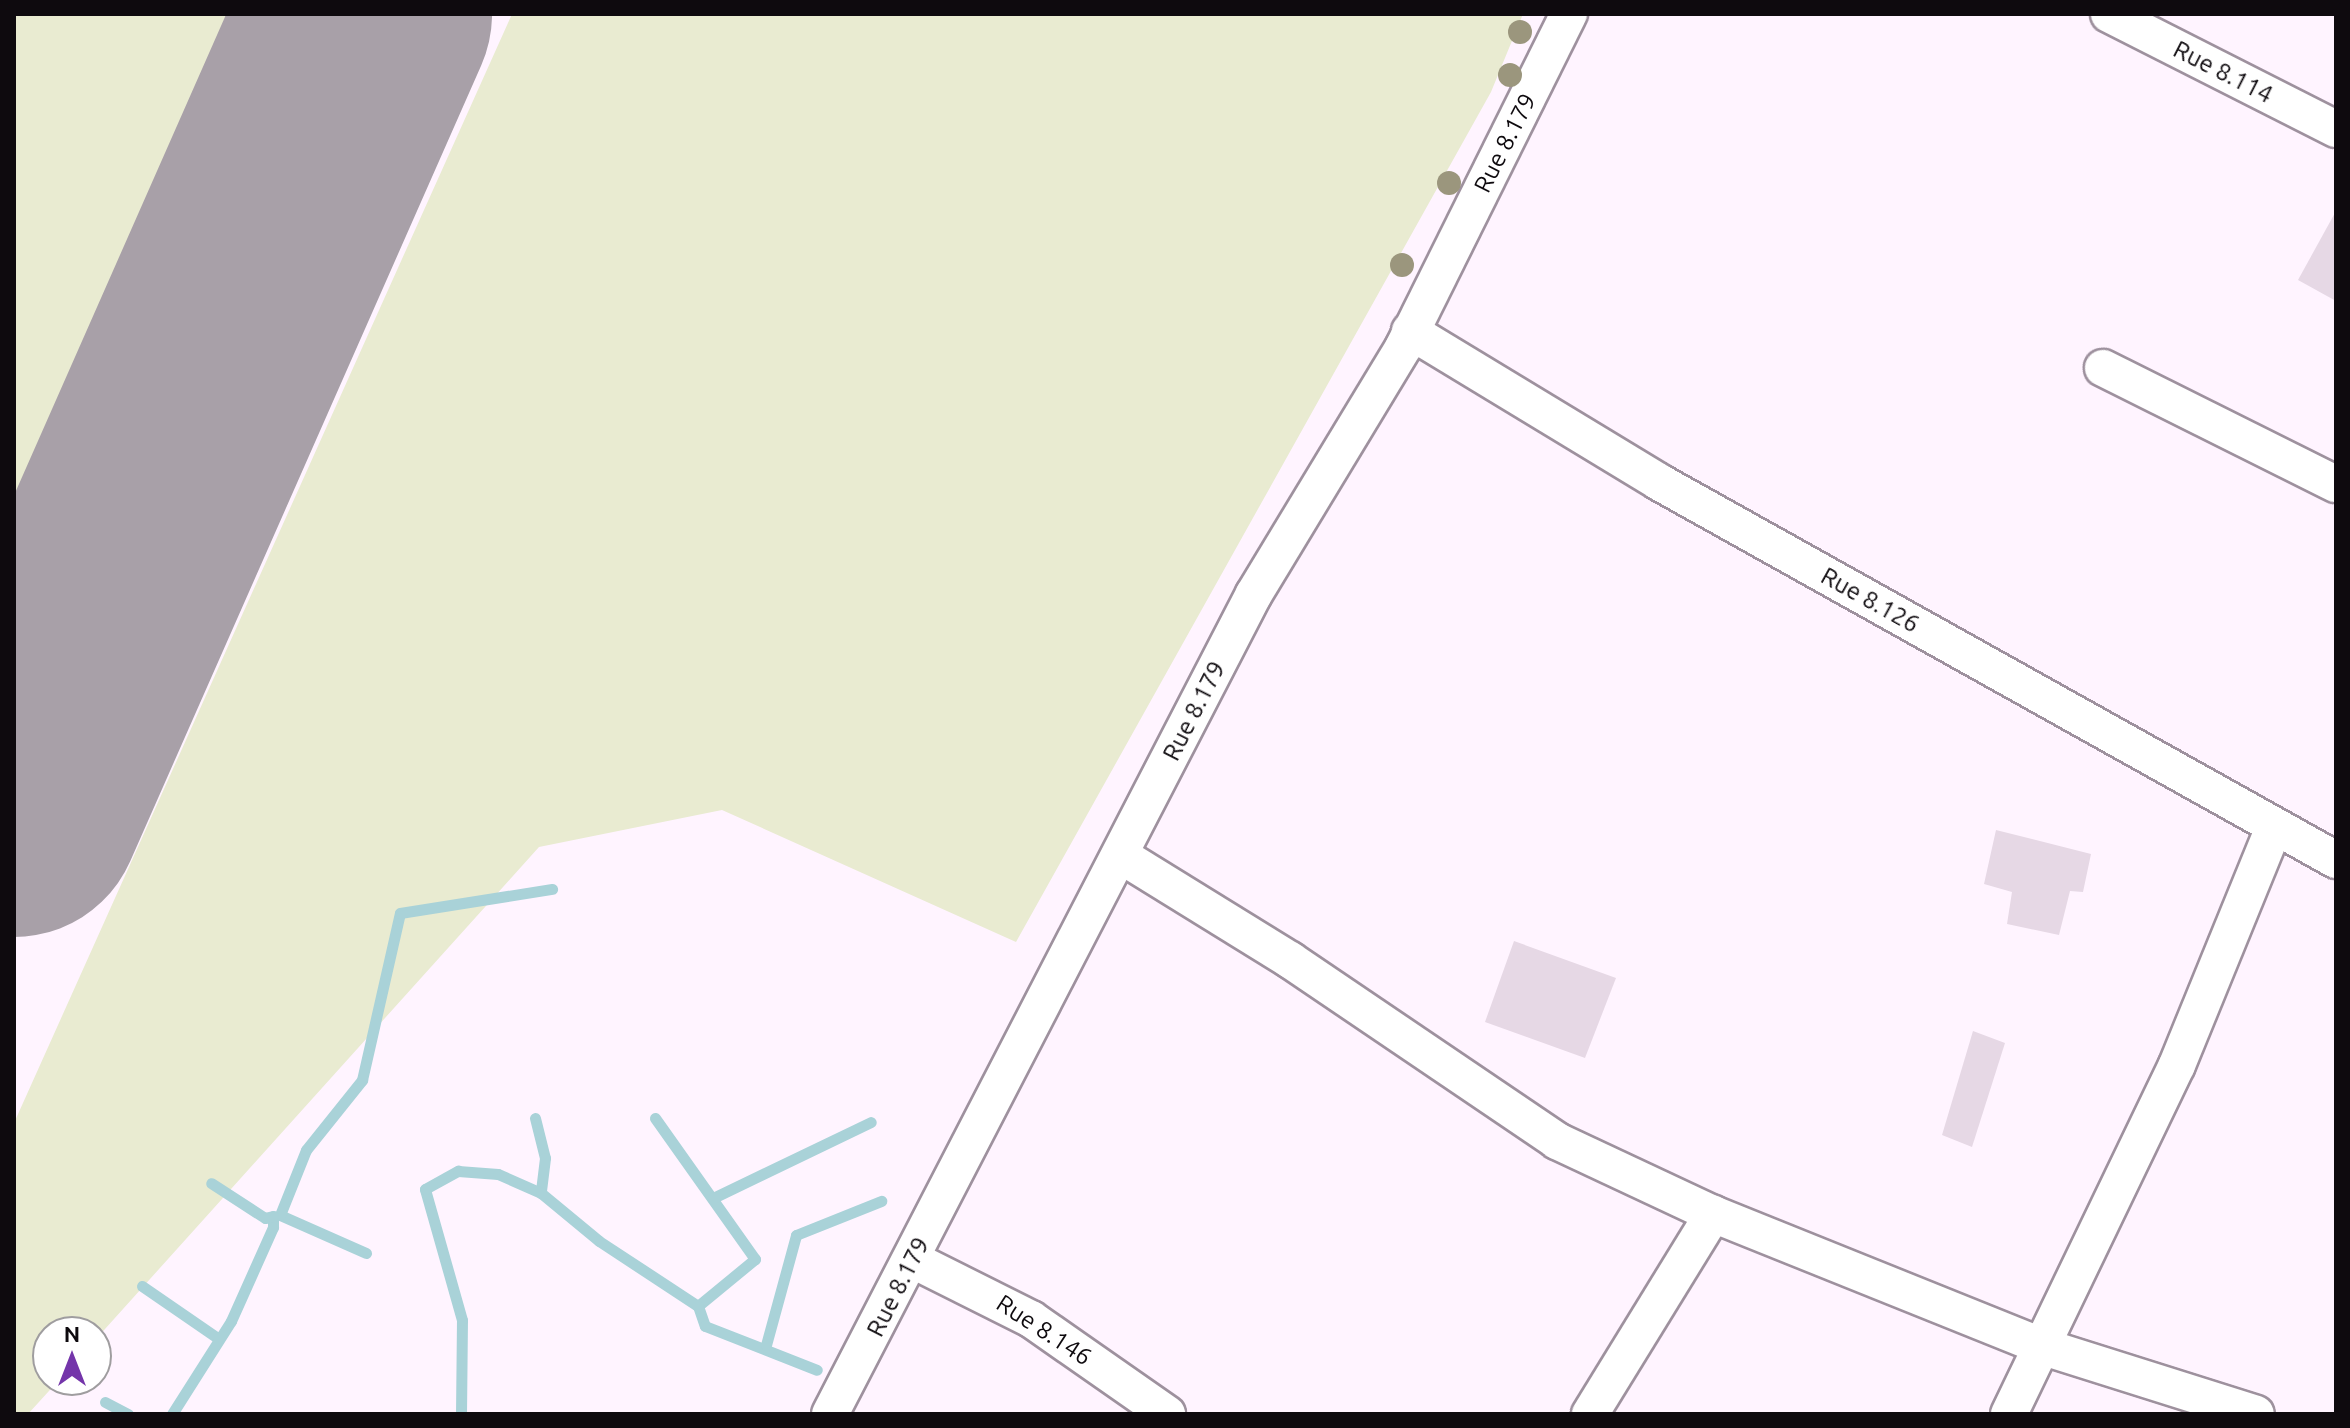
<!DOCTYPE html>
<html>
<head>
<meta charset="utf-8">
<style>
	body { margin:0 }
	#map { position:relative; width:2350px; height:1428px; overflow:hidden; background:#fff4ff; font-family:Ubuntu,sans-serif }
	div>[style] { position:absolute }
	.green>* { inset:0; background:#e9ebd1 }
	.stream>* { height:11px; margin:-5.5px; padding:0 5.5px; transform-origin:5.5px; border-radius:5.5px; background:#a9d2d8 }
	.runway>* { height:254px; margin:-127px; padding:0 127px; transform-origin:127px; border-radius:127px; background:#a8a0a8 }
	.building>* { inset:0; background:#e6d8e5 }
	.roads { filter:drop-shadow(2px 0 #9e919e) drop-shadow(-2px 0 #9e919e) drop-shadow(0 2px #9e919e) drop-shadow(0 -2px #9e919e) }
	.street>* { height:36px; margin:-18px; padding:0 18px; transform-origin:18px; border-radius:18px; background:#fff }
	.trees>* { width:24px; height:24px; margin:-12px; border-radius:50%; background:#9b967d }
	span { translate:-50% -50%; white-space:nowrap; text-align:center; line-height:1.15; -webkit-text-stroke:8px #fff; paint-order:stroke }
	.street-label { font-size:24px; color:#0e0a0e }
	.frame { position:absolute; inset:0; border:16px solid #0e0a0e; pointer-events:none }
	.north { position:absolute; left:32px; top:1316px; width:80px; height:80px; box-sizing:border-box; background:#fff; border:2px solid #9f9d9f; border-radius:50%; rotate:0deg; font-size:22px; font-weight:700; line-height:32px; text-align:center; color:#0e0a0e }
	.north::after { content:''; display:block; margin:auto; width:28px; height:36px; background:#7435aa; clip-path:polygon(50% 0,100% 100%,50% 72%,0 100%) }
</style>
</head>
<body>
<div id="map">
	<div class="green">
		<div style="clip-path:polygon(14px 14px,245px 14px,14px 528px)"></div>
		<div style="clip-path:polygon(512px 14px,1523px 14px,1491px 92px,1016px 942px,722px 810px,539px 847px,96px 1339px,96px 1332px,48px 1332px,48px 1380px,59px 1380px,28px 1414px,14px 1414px,14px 1123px)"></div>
	</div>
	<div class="stream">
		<div style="left:535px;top:1118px;width:41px;rotate:76deg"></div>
		<div style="left:545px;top:1158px;width:35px;rotate:97deg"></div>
		<div style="left:655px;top:1118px;width:173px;rotate:54.7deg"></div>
		<div style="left:755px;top:1259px;width:74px;rotate:140.5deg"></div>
		<div style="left:713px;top:1198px;width:175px;rotate:-25.7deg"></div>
		<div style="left:366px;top:1253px;width:94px;rotate:-156.2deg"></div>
		<div style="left:280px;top:1215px;width:70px;rotate:-68.2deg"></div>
		<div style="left:306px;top:1150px;width:90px;rotate:-51.3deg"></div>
		<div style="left:362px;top:1080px;width:171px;rotate:-77.2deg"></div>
		<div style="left:400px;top:913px;width:154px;rotate:-9deg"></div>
		<div style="left:142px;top:1286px;width:93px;rotate:34.5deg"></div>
		<div style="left:698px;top:1306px;width:21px;rotate:71deg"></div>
		<div style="left:705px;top:1326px;width:120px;rotate:21.4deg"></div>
		<div style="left:766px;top:1345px;width:114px;rotate:-74.7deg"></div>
		<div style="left:796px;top:1235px;width:92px;rotate:-21.8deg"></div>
		<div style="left:105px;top:1402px;width:26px;rotate:28deg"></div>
		<div style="left:172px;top:1414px;width:110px;rotate:-57.6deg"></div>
		<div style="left:231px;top:1321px;width:103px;rotate:-65.9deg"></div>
		<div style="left:273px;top:1227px;width:11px;rotate:-90deg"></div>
		<div style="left:273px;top:1216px;width:8px;rotate:166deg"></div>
		<div style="left:265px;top:1218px;width:64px;rotate:-147.1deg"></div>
		<div style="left:461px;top:1414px;width:94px;rotate:-89.4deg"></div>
		<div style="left:462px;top:1320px;width:136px;rotate:-105.8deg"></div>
		<div style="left:425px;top:1189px;width:38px;rotate:-29deg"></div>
		<div style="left:458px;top:1171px;width:40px;rotate:4.3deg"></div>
		<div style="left:498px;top:1174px;width:47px;rotate:23.8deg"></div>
		<div style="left:541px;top:1193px;width:75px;rotate:39.6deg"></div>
		<div style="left:599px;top:1241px;width:118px;rotate:33.3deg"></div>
	</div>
	<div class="runway">
		<div style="left:14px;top:810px;width:870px;rotate:-66.2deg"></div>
	</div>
	<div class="building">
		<div style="clip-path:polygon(2336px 211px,2336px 301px,2298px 280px)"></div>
		<div style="clip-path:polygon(1996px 830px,2091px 854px,2083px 892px,2070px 891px,2059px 935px,2007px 924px,2012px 892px,1984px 884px)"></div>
		<div style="clip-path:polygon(1514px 941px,1616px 978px,1585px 1058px,1485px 1022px)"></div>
		<div style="clip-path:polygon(1973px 1031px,2005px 1043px,1972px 1147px,1942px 1135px)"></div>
	</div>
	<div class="roads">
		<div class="street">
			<div style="left:2109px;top:14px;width:254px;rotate:26.9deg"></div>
			<div style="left:1410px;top:331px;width:291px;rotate:31.2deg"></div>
			<div style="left:1659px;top:482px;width:775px;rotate:29.18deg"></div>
			<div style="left:2103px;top:368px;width:260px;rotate:26.5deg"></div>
			<div style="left:1120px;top:855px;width:200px;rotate:31.7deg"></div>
			<div style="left:1290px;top:960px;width:323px;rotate:34.1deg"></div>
			<div style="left:1557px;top:1141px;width:172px;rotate:25.1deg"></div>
			<div style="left:1713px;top:1214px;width:357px;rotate:21.9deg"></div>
			<div style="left:2044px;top:1347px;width:222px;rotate:17.5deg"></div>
			<div style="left:913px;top:1260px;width:132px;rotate:26.6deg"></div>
			<div style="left:1031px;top:1319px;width:166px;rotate:34.9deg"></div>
			<div style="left:830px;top:1414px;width:923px;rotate:-62.66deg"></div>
			<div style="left:1254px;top:594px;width:290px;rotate:-58.8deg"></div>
			<div style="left:1404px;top:346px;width:371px;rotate:-63.6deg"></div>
			<div style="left:1590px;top:1414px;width:235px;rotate:-58.4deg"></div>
			<div style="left:2009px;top:1414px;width:387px;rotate:-64.3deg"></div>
			<div style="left:2177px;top:1065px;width:257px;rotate:-67.8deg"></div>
		</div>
	</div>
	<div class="trees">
		<div style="left:1520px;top:32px"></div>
		<div style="left:1510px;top:75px"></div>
		<div style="left:1449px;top:183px"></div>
		<div style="left:1402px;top:265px"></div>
	</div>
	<div class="street-label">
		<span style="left:2223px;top:72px;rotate:27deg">Rue 8.114</span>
		<span style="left:1505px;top:143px;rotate:-63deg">Rue 8.179</span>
		<span style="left:1870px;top:600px;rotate:29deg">Rue 8.126</span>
		<span style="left:1194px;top:711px;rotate:-63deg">Rue 8.179</span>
		<span style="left:898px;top:1287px;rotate:-63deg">Rue 8.179</span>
		<span style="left:1044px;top:1330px;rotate:33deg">Rue 8.146</span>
	</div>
	<div class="frame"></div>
	<div class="north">N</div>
</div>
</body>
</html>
